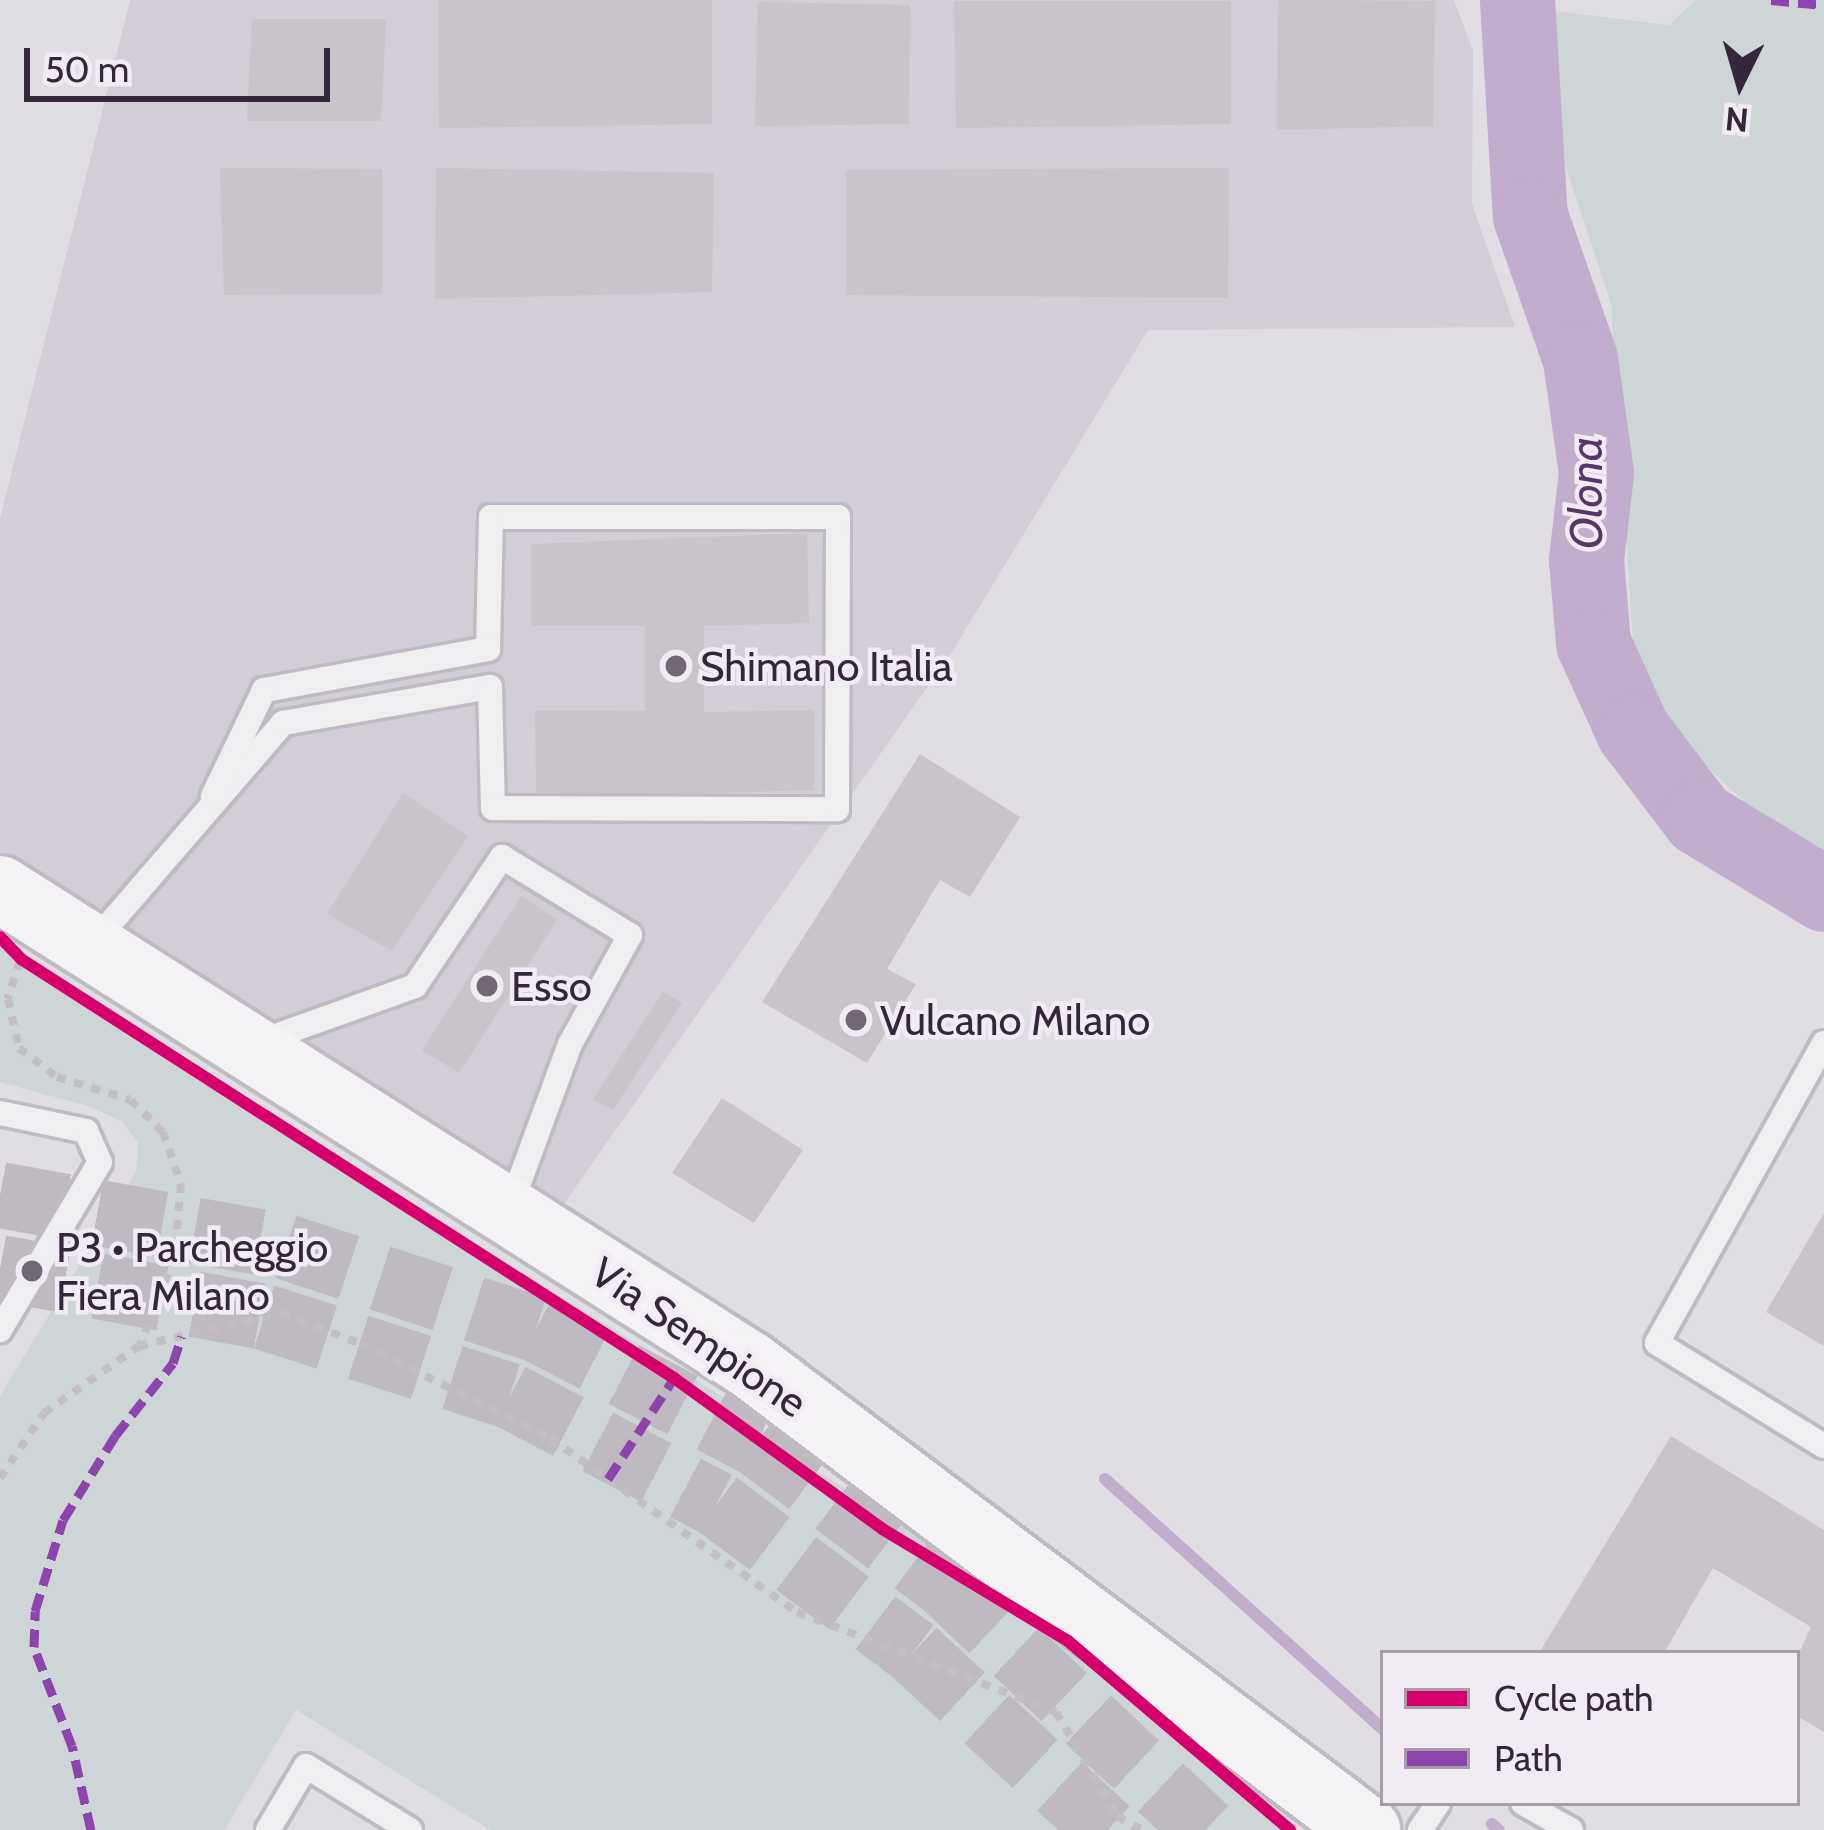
<!DOCTYPE html>
<html>
<head>
<meta charset="utf-8">
<style>
	body { margin:0 }
	#map { position:relative; width:1824px; height:1830px; overflow:hidden; background:#e1dee3; font-family:Cabin,sans-serif }
	div>[style] { position:absolute }
	.built>* { inset:0; background:#d2cdd6 }
	.green>* { inset:0; background:#ced5d6 }
	.stream>* { height:12px; margin:-6px; padding:0 6px; transform-origin:6px; border-radius:6px; background:#c1aecc }
	.river>* { height:75px; margin:-37.5px; padding:0 37.5px; transform-origin:37.5px; border-radius:37.5px; background:#c1aecc }
	.building>* { inset:0; background:#c8c4ca }
	.motorway-tunnel>* { height:66px; margin-top:-33px; transform-origin:0; background:repeating-linear-gradient(90deg,#bfb9c1 0 66px,transparent 0 99px) }
	.path>* { height:8px; margin-top:-4px; transform-origin:0; background:repeating-linear-gradient(90deg,#c2bec4 0 9px,transparent 0 18px) }
	.roads { filter:drop-shadow(3px 0 #bfbcc1) drop-shadow(-3px 0 #bfbcc1) drop-shadow(0 3px #bfbcc1) drop-shadow(0 -3px #bfbcc1) }
	.service>* { height:24px; margin:-12px; padding:0 12px; transform-origin:12px; border-radius:12px; background:#efeef0 }
	.primary>* { height:66px; margin:-33px; padding:0 33px; transform-origin:33px; border-radius:33px; background:#f4f2f4 }
	.quiet>* { height:9px; margin-top:-4.5px; transform-origin:0; background:repeating-linear-gradient(90deg,#8e44ad 0 18px,transparent 0 27px) }
	.cycleway>* { height:12px; margin:-6px; padding:0 6px; transform-origin:6px; border-radius:6px; background:#d6006c }
	.dots>* { width:33px; height:33px; translate:-50% -50%; box-sizing:border-box; border:6px solid #f1ebf3; border-radius:50% }
	span { translate:-50% -50%; white-space:nowrap; text-align:center; line-height:1.15; -webkit-text-stroke:9px #f1ebf3; paint-order:stroke }
	.poi-label { font-size:42px; color:#35273a }
	.left { translate:0 -50%; text-align:left }
	.street-label { font-size:42px; color:#35273a }
	.water-label { font-size:45px; color:#58366a; font-style:italic }
	.legend { position:absolute; left:1380px; top:1650px; width:420px; height:156px; box-sizing:border-box; background:#f1ebf3; border:3px solid #a69da9; margin:0; padding:15px 21px; list-style:none; font-size:36px; color:#35273a }
	.legend li { display:flex; align-items:center; gap:24px; height:60px }
	.legend b { width:60px; border:3px solid #a69da9 }
	.north { position:absolute; left:1680px; top:24px; width:120px; height:120px; -webkit-text-stroke:9px #f1ebf3; paint-order:stroke; rotate:185deg; font-size:33px; font-weight:700; line-height:48px; text-align:center; color:#35273a }
	.north::after { content:''; display:block; margin:auto; width:42px; height:54px; background:#35273a; clip-path:polygon(50% 0,100% 100%,50% 72%,0 100%) }
	.scale { position:absolute; left:24px; top:48px; width:306px; height:54px; box-sizing:border-box; border:6px solid #35273a; border-top:0; padding-left:15px; font-size:36px; line-height:42px; white-space:nowrap; color:#35273a; -webkit-text-stroke:9px #f1ebf3; paint-order:stroke }
</style>
</head>
<body>
<div id="map">
	<div class="built">
		<div style="clip-path:polygon(130px 0,1454px 0,1473px 51px,1472px 204px,1515px 327px,1148px 330px,950px 655px,556px 1215px,0 863px,0 519px)"></div>
	</div>
	<div class="green">
		<div style="clip-path:polygon(1696px 0,1824px 0,1824px 859px,1757px 814px,1681px 742px,1634px 659px,1611px 304px,1566px 167px,1546px 10px,1669px 25px)"></div>
		<div style="clip-path:polygon(0 948px,726px 1399px,813px 1469px,1016px 1591px,1291px 1830px,490px 1830px,296px 1710px,224px 1830px,0 1830px,0 1396px,136px 1172px,138px 1143px,123px 1122px,91px 1107px,0 1082px)"></div>
	</div>
	<div class="stream">
		<div style="left:1105px;top:1479px;width:374px;rotate:42deg"></div>
		<div style="left:1492px;top:1824px;width:9px;rotate:41deg"></div>
	</div>
	<div class="river">
		<div style="left:1517px;top:0;width:216px;rotate:86.6deg"></div>
		<div style="left:1530px;top:216px;width:151px;rotate:70.7deg"></div>
		<div style="left:1580px;top:359px;width:115px;rotate:82deg"></div>
		<div style="left:1596px;top:473px;width:88px;rotate:96.6deg"></div>
		<div style="left:1586px;top:560px;width:83px;rotate:85.2deg"></div>
		<div style="left:1593px;top:643px;width:97px;rotate:65.6deg"></div>
		<div style="left:1633px;top:731px;width:109px;rotate:52.8deg"></div>
		<div style="left:1699px;top:818px;width:146px;rotate:31.3deg"></div>
	</div>
	<div class="building">
		<div style="clip-path:polygon(438px 0,712px 0,712px 124px,439px 128px)"></div>
		<div style="clip-path:polygon(1278px 0,1435px 1px,1433px 126px,1277px 130px)"></div>
		<div style="clip-path:polygon(954px 1px,1231px 1px,1231px 124px,956px 128px)"></div>
		<div style="clip-path:polygon(758px 2px,910px 5px,909px 124px,755px 126px)"></div>
		<div style="clip-path:polygon(252px 19px,386px 19px,381px 121px,247px 121px)"></div>
		<div style="clip-path:polygon(220px 168px,382px 169px,382px 294px,224px 295px)"></div>
		<div style="clip-path:polygon(436px 168px,714px 173px,712px 292px,435px 299px)"></div>
		<div style="clip-path:polygon(1229px 168px,1228px 298px,846px 295px,846px 170px)"></div>
		<div style="clip-path:polygon(807px 533px,809px 623px,704px 626px,704px 712px,814px 710px,814px 790px,536px 798px,535px 710px,645px 711px,645px 626px,531px 626px,531px 544px)"></div>
		<div style="clip-path:polygon(920px 754px,1020px 817px,970px 897px,940px 880px,887px 969px,916px 984px,867px 1063px,762px 1002px)"></div>
		<div style="clip-path:polygon(403px 793px,468px 836px,392px 951px,327px 914px)"></div>
		<div style="clip-path:polygon(521px 896px,557px 920px,459px 1073px,422px 1050px)"></div>
		<div style="clip-path:polygon(663px 992px,682px 1003px,613px 1110px,593px 1099px)"></div>
		<div style="clip-path:polygon(722px 1098px,803px 1150px,754px 1223px,672px 1173px)"></div>
		<div style="clip-path:polygon(1824px 1213px,1824px 1346px,1766px 1312px)"></div>
		<div style="clip-path:polygon(1671px 1436px,1824px 1530px,1824px 1732px,1797px 1716px,1797px 1657px,1811px 1627px,1713px 1568px,1664px 1653px,1539px 1653px)"></div>
	</div>
	<div class="motorway-tunnel">
		<div style="left:0;top:1195px;width:291px;rotate:10.3deg"></div>
		<div style="left:286px;top:1247px;width:263px;rotate:18.2deg"></div>
		<div style="left:536px;top:1329px;width:248px;rotate:27.4deg"></div>
		<div style="left:756px;top:1443px;width:235px;rotate:36.9deg"></div>
		<div style="left:944px;top:1584px;width:359px;rotate:43.2deg"></div>
		<div style="left:0;top:1268px;width:269px;rotate:10.5deg"></div>
		<div style="left:264px;top:1317px;width:258px;rotate:17.8deg"></div>
		<div style="left:510px;top:1396px;width:233px;rotate:27.6deg"></div>
		<div style="left:717px;top:1504px;width:246px;rotate:36.9deg"></div>
		<div style="left:914px;top:1652px;width:263px;rotate:42.7deg"></div>
	</div>
	<div class="path">
		<div style="left:20px;top:961px;width:40px;rotate:108deg"></div>
		<div style="left:8px;top:999px;width:50px;rotate:77.3deg"></div>
		<div style="left:19px;top:1048px;width:48px;rotate:37.3deg"></div>
		<div style="left:57px;top:1077px;width:77px;rotate:17.3deg"></div>
		<div style="left:131px;top:1100px;width:45px;rotate:45deg"></div>
		<div style="left:163px;top:1132px;width:55px;rotate:70.9deg"></div>
		<div style="left:181px;top:1184px;width:73px;rotate:95.5deg"></div>
		<div style="left:174px;top:1257px;width:94px;rotate:111.1deg"></div>
		<div style="left:0;top:1478px;width:78px;rotate:-55.9deg"></div>
		<div style="left:44px;top:1413px;width:116px;rotate:-35.2deg"></div>
		<div style="left:139px;top:1346px;width:146px;rotate:-13.1deg"></div>
		<div style="left:281px;top:1313px;width:86px;rotate:21.2deg"></div>
		<div style="left:361px;top:1344px;width:211px;rotate:26.4deg"></div>
		<div style="left:550px;top:1438px;width:302px;rotate:35.2deg"></div>
		<div style="left:797px;top:1612px;width:278px;rotate:21.1deg"></div>
		<div style="left:1056px;top:1712px;width:121px;rotate:59.6deg"></div>
		<div style="left:1117px;top:1816px;width:29px;rotate:29deg"></div>
	</div>
	<div class="roads">
		<div class="service">
			<div style="left:94px;top:942px;width:289px;rotate:-49.2deg"></div>
			<div style="left:283px;top:723px;width:210px;rotate:-9.9deg"></div>
			<div style="left:490px;top:687px;width:121px;rotate:88.6deg"></div>
			<div style="left:493px;top:808px;width:344px;rotate:0.2deg"></div>
			<div style="left:837px;top:809px;width:292px;rotate:-89.8deg"></div>
			<div style="left:838px;top:517px;width:347px;rotate:180deg"></div>
			<div style="left:491px;top:517px;width:132px;rotate:91.3deg"></div>
			<div style="left:488px;top:649px;width:228px;rotate:169.6deg"></div>
			<div style="left:264px;top:690px;width:118px;rotate:115.7deg"></div>
			<div style="left:256px;top:1043px;width:169px;rotate:-19.7deg"></div>
			<div style="left:415px;top:986px;width:156px;rotate:-56deg"></div>
			<div style="left:502px;top:857px;width:150px;rotate:31.4deg"></div>
			<div style="left:630px;top:935px;width:124px;rotate:118.8deg"></div>
			<div style="left:570px;top:1044px;width:177px;rotate:110.2deg"></div>
			<div style="left:1824px;top:1043px;width:343px;rotate:119.1deg"></div>
			<div style="left:1657px;top:1343px;width:196px;rotate:31.7deg"></div>
			<div style="left:0;top:1113px;width:88px;rotate:11.8deg"></div>
			<div style="left:86px;top:1131px;width:34px;rotate:66deg"></div>
			<div style="left:100px;top:1162px;width:196px;rotate:120.8deg"></div>
			<div style="left:1523px;top:1803px;width:55px;rotate:29.4deg"></div>
			<div style="left:268px;top:1830px;width:74px;rotate:-59.3deg"></div>
			<div style="left:306px;top:1766px;width:122px;rotate:31.6deg"></div>
			<div style="left:1420px;top:1830px;width:32px;rotate:-56deg"></div>
		</div>
		<div class="primary">
			<div style="left:0;top:889px;width:888px;rotate:32.4deg"></div>
			<div style="left:750px;top:1365px;width:773px;rotate:37deg"></div>
		</div>
	</div>
	<div class="quiet">
		<div style="left:1771px;top:0;width:53px;rotate:5.4deg"></div>
		<div style="left:608px;top:1479px;width:121px;rotate:-56.8deg"></div>
		<div style="left:91px;top:1830px;width:86px;rotate:-102.7deg"></div>
		<div style="left:72px;top:1746px;width:106px;rotate:-111deg"></div>
		<div style="left:34px;top:1647px;width:36px;rotate:-88deg"></div>
		<div style="left:35px;top:1611px;width:95px;rotate:-72.9deg"></div>
		<div style="left:63px;top:1520px;width:99px;rotate:-58.2deg"></div>
		<div style="left:115px;top:1436px;width:93px;rotate:-51.5deg"></div>
		<div style="left:173px;top:1363px;width:28px;rotate:-72deg"></div>
	</div>
	<div class="cycleway">
		<div style="left:0;top:937px;width:30px;rotate:46deg"></div>
		<div style="left:21px;top:959px;width:776px;rotate:32.69deg"></div>
		<div style="left:674px;top:1378px;width:259px;rotate:35.9deg"></div>
		<div style="left:884px;top:1530px;width:215px;rotate:31.1deg"></div>
		<div style="left:1068px;top:1641px;width:292px;rotate:40.4deg"></div>
	</div>
	<div class="dots">
		<div style="left:676px;top:666px;background:#716775"></div>
		<div style="left:487px;top:986px;background:#716775"></div>
		<div style="left:856px;top:1020px;background:#716775"></div>
		<div style="left:32px;top:1271px;background:#716775"></div>
	</div>
	<div class="poi-label">
		<span class="left" style="left:700px;top:666px">Shimano Italia</span>
		<span class="left" style="left:511px;top:986px">Esso</span>
		<span class="left" style="left:880px;top:1020px">Vulcano Milano</span>
		<span class="left" style="left:56px;top:1271px">P3 • Parcheggio<br>Fiera Milano</span>
	</div>
	<div class="street-label">
		<span style="left:699px;top:1337px;rotate:34deg">Via Sempione</span>
	</div>
	<div class="water-label">
		<span style="left:1587px;top:493px;rotate:-90deg">Olona</span>
	</div>
	<ul class="legend">
	<li><b style="height:15px;background:#d6006c"></b>Cycle path</li>
	<li><b style="height:15px;background:#8e44ad"></b>Path</li>
	</ul>
	<div class="north">N</div>
	<div class="scale">50 m</div>
</div>
</body>
</html>
